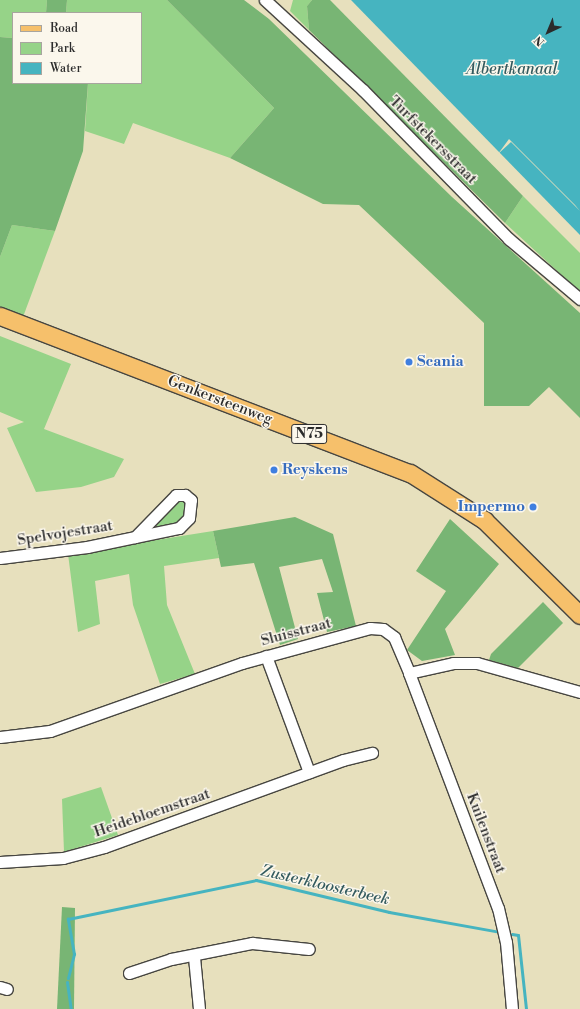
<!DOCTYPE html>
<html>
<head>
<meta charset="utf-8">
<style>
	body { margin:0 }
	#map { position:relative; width:580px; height:1009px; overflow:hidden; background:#e7e0bd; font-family:"Libre Bodoni",serif }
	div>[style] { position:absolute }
	.green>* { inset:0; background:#96d388 }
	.forest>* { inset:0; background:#78b574 }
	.water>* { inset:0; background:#46b4c0 }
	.pier>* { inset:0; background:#e7e0bd }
	.stream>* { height:3px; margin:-1.5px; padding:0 1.5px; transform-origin:1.5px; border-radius:1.5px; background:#46b4c0 }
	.roads { filter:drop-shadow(1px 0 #474641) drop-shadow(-1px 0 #474641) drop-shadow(0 1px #474641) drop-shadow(0 -1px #474641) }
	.minor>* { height:11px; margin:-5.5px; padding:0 5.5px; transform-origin:5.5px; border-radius:5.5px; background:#fff }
	.primary>* { height:17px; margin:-8.5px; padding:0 8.5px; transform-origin:8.5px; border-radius:8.5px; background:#f6c06b }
	.dots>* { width:11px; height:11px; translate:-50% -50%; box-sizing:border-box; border:2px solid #fbf7ec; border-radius:50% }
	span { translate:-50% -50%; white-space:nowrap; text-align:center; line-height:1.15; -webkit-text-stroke:3px #fbf7ec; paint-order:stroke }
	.shield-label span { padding:1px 3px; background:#fbf7ec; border:1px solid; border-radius:3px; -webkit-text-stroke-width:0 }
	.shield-label { font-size:14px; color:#2b2b2b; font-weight:700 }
	.street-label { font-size:15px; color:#2b2b2b }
	.shop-label { font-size:15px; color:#366cbe; font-weight:700 }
	.left { translate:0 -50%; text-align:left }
	.right { translate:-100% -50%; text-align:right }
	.water-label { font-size:16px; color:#345b5f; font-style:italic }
	.legend { position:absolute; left:12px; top:12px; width:130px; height:72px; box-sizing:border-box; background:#fbf7ec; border:1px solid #a8a59f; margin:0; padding:5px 7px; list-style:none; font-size:12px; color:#2b2b2b }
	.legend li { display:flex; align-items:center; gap:8px; height:20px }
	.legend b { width:20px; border:1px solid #a8a59f }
	.north { position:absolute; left:528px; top:12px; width:40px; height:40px; -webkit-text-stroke:3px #fbf7ec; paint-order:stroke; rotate:224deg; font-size:11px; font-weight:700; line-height:16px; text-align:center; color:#2b2b2b }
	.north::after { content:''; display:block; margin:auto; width:14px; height:18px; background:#2b2b2b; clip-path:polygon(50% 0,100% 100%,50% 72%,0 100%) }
</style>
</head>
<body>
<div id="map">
	<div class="green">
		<div style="clip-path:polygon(0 0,47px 0,46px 13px,13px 13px,13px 38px,0 37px)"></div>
		<div style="clip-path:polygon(67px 0,167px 0,274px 108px,230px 158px,133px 123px,124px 144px,85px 131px,88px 83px,141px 83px,141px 13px,66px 13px)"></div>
		<div style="clip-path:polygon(293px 0,312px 0,307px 6px,309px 30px,290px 11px)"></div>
		<div style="clip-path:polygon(523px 196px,580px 253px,580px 292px,505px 223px)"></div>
		<div style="clip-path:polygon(12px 225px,55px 231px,23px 317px,0 308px,0 257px)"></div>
		<div style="clip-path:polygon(0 336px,71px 364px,44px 429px,124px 459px,114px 477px,81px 487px,36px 492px,7px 428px,24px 422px,0 412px)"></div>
		<div style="clip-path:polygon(183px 499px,188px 504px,182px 522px,155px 528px,175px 501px)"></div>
		<div style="clip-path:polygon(213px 531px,219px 558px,164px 566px,167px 605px,195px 674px,160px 684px,133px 605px,129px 574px,95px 581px,100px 624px,78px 632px,68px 554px)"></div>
		<div style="clip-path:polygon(101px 787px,118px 835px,64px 852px,62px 799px)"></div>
	</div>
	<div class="forest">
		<div style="clip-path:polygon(47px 0,67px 0,66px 13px,46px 13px)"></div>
		<div style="clip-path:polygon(167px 0,244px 0,269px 19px,452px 197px,580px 313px,580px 418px,549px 387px,529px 406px,484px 406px,484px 323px,359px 205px,323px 204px,230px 158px,274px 108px)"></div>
		<div style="clip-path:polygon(312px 0,330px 0,523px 196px,505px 223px,309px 30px,307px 6px)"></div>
		<div style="clip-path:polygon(0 37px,13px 38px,13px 83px,88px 83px,83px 151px,55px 231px,12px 225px,0 257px)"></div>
		<div style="clip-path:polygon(295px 517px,333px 534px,356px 626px,327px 632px,317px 593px,333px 592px,322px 559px,279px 567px,298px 639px,280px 645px,254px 563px,221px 567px,213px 531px)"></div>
		<div style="clip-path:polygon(450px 519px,499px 564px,445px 629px,455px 655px,422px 661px,407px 650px,446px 591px,416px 571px)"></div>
		<div style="clip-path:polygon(543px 602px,563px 623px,518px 668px,489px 660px,491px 654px)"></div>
		<div style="clip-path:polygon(62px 907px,75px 908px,74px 1009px,57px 1009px)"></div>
	</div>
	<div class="water">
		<div style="clip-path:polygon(351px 0,580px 0,580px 235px,498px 151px)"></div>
	</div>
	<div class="pier">
		<div style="clip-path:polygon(509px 139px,575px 205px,580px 211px,511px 142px,498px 154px)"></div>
	</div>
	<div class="stream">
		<div style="left:512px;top:934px;width:6px;rotate:9deg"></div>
		<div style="left:518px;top:935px;width:74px;rotate:83.8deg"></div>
		<div style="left:68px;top:978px;width:25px;rotate:-76deg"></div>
		<div style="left:74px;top:954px;width:36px;rotate:-100deg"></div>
		<div style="left:68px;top:919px;width:192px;rotate:-11.7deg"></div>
		<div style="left:256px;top:880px;width:137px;rotate:13.5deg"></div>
		<div style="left:389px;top:912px;width:108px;rotate:10.2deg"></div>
		<div style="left:67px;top:982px;width:27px;rotate:82deg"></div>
	</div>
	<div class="roads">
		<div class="minor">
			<div style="left:265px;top:0;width:133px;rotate:42.6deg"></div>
			<div style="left:363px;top:90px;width:209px;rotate:45.6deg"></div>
			<div style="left:509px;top:239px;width:93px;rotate:40.2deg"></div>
			<div style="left:0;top:558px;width:88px;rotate:-7.2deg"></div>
			<div style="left:87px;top:547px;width:94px;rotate:-11.7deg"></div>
			<div style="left:179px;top:528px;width:14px;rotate:-45deg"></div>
			<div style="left:189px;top:518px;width:18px;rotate:-84deg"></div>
			<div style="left:191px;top:500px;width:8px;rotate:-140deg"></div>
			<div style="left:185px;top:495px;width:9px;rotate:180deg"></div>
			<div style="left:176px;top:495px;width:59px;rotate:134.3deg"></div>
			<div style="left:266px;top:656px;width:124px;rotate:69.7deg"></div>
			<div style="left:409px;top:673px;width:45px;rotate:-12.8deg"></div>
			<div style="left:453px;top:663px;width:24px"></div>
			<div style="left:477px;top:663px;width:107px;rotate:15.7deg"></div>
			<div style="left:0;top:737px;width:50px;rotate:-6.8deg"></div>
			<div style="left:50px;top:731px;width:204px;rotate:-19.5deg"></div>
			<div style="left:242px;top:663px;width:133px;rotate:-15.3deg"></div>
			<div style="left:370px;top:628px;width:13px;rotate:4deg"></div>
			<div style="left:383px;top:629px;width:14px;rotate:36deg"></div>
			<div style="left:394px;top:637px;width:39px;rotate:67deg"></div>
			<div style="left:409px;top:673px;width:251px;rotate:69.3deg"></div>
			<div style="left:498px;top:908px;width:35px;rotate:77deg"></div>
			<div style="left:506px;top:942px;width:67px;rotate:84.9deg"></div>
			<div style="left:0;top:862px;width:63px;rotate:-3.6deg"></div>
			<div style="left:63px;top:858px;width:42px;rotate:-15deg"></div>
			<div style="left:104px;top:847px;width:254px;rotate:-20deg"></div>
			<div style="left:343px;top:760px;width:30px;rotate:-14deg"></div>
			<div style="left:194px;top:957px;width:52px;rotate:84.5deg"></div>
			<div style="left:129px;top:973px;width:44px;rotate:-18.4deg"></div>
			<div style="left:171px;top:959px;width:83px;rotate:-11.2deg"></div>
			<div style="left:252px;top:943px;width:57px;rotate:6deg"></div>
			<div style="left:0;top:987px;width:7px;rotate:16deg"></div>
		</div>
		<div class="primary">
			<div style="left:0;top:316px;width:439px;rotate:21deg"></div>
			<div style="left:410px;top:473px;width:88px;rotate:32.4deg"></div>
			<div style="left:484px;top:520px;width:135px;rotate:44.7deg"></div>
		</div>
	</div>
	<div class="dots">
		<div style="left:409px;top:362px;background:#3f7fe0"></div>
		<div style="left:274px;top:470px;background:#3f7fe0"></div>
		<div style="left:533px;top:507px;background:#3f7fe0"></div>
	</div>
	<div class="shield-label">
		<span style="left:309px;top:434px">N75</span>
	</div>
	<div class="street-label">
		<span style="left:433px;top:140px;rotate:45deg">Turfstekersstraat</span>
		<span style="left:220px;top:400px;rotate:21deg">Genkersteenweg</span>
		<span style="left:65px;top:533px;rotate:-9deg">Spelvojestraat</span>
		<span style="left:296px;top:632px;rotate:-15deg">Sluisstraat</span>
		<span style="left:152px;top:813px;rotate:-19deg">Heidebloemstraat</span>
		<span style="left:486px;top:833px;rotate:69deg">Kuilenstraat</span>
	</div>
	<div class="shop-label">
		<span class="left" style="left:417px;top:362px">Scania</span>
		<span class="left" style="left:282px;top:470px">Reyskens</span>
		<span class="right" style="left:525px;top:507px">Impermo</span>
	</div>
	<div class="water-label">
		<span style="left:512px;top:69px">Albertkanaal</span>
		<span style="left:325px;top:885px;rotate:13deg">Zusterkloosterbeek</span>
	</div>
	<ul class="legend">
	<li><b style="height:5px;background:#f6c06b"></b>Road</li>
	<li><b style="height:11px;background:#96d388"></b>Park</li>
	<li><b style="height:11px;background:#46b4c0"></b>Water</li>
	</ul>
	<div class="north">N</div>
</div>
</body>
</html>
